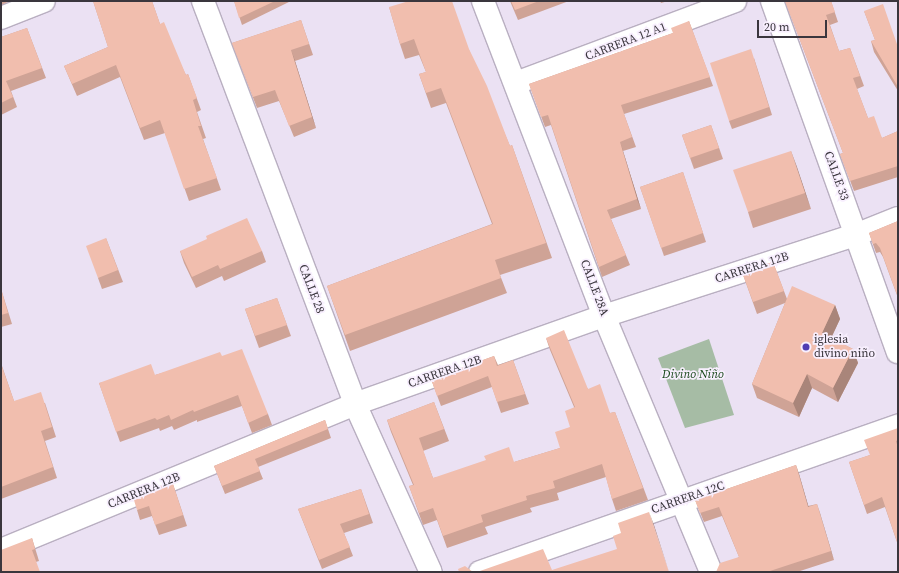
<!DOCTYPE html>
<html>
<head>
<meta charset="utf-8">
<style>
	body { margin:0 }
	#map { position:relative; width:899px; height:573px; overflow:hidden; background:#ebe1f3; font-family:"Source Serif 4",serif }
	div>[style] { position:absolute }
	.green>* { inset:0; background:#a6bca5 }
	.roads { filter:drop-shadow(1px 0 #b9afc1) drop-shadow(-1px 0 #b9afc1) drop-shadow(0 1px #b9afc1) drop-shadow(0 -1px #b9afc1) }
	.minor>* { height:22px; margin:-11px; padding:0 11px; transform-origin:11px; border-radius:11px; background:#fff }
	.wall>* { inset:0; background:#cfa396 }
	.shaded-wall>* { inset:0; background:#a9857a }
	.building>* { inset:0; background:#f1beae }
	.dots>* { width:11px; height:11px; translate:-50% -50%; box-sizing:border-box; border:2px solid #f8effe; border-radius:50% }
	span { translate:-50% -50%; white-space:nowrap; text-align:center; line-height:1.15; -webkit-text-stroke:3.5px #f8effe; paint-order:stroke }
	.street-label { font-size:12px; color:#3a363d }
	.poi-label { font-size:12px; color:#3a363d }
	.left { translate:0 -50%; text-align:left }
	.park-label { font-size:12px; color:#144516; font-style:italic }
	.frame { position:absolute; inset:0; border:2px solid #3a363d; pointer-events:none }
	.scale { position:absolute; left:757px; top:20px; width:70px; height:18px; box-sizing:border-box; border:2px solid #3a363d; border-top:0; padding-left:5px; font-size:12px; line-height:14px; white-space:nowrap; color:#3a363d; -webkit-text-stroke:3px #f8effe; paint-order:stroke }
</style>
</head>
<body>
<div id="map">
	<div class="green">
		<div style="clip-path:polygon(709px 339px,734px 415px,685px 428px,658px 358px)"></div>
	</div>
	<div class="roads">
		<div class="minor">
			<div style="left:203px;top:1px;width:431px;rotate:69.3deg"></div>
			<div style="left:355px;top:404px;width:184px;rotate:65.7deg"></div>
			<div style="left:483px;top:1px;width:337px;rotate:69deg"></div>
			<div style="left:604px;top:316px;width:277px;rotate:67.3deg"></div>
			<div style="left:772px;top:1px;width:373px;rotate:70.3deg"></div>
			<div style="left:1px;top:18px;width:46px;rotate:-21.6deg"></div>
			<div style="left:516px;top:83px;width:234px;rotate:-20.5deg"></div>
			<div style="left:1px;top:550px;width:383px;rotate:-22.4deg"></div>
			<div style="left:355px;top:404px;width:264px;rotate:-19.5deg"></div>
			<div style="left:604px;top:316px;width:267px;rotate:-17.9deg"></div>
			<div style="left:858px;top:234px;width:43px;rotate:-21.8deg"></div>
			<div style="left:480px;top:572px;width:443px;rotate:-19.3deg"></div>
		</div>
	</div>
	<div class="wall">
		<div style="clip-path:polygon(1px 1px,10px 1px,1px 5px)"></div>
		<div style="clip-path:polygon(93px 1px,152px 1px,160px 24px,186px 75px,188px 74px,201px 110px,197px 112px,206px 138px,203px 139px,221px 190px,189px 201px,165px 133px,144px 140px,120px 77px,77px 96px,64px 66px,108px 47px)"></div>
		<div style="clip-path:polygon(234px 1px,291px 1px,242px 25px)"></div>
		<div style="clip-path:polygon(510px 1px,569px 1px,518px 20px)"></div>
		<div style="clip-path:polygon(660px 1px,668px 1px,661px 3px)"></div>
		<div style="clip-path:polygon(785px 1px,831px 1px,838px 22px,830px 25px,839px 51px,850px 48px,864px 86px,857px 89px,868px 118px,882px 138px,898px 131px,898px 177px,854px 191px,840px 154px,843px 153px)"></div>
		<div style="clip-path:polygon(389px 7px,469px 50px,510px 146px,512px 145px,552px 258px,500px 275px,507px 293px,350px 351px,327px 286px,492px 224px,446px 103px,431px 108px,419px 74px,426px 72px,419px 55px,405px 59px,400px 44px)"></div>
		<div style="clip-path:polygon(864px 11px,898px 46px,898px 91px,874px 52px,871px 41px,875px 40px)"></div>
		<div style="clip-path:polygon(301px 20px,313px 55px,295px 61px,316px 128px,294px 137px,279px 101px,257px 108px,232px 43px)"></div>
		<div style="clip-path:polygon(689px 21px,713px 86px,624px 114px,636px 147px,623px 151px,641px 209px,611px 219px,630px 265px,602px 277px,551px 125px,545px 127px,529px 84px,673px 33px)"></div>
		<div style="clip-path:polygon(27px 28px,46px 78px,11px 91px,17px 107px,1px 115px,1px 37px)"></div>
		<div style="clip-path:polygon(754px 58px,772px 115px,732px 129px,729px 121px)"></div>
		<div style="clip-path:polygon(711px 125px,723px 159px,694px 169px,682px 135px)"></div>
		<div style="clip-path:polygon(791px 151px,811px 209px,753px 228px,748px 212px)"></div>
		<div style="clip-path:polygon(683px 172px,706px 242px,664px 256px,640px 187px)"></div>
		<div style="clip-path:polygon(898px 221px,898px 298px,883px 257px,880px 252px,876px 253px,869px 233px)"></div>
		<div style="clip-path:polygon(106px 238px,123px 282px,102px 289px,98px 278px)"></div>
		<div style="clip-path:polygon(180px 251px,262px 251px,266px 262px,224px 281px,222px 276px,196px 288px,184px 263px)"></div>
		<div style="clip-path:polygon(773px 262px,787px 299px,835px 305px,840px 319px,831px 338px,853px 349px,858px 363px,838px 402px,812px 388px,799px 417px,757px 398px,752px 384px,785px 303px,757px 314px,742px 272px)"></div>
		<div style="clip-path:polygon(2px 292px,12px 324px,1px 327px,1px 293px)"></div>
		<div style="clip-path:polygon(277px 298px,291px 336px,259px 348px,245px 309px)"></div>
		<div style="clip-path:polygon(546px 338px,588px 389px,610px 413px,615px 412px,648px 500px,616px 511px,612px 499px,606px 477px,557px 493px,559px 500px,530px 508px,532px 512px,485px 527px,488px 534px,447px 548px,437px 520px,423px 525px,409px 486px,413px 485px,391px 432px,387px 420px,434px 402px,449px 441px,423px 451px,433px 478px,514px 462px,560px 448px,570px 427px,574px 407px,550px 350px)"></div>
		<div style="clip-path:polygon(222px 356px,268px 414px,272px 425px,252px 433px,242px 406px,197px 422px,197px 420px,174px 430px,172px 426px,160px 431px,159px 428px,120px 442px,99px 383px,155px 375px)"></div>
		<div style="clip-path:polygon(494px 356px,498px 365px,513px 360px,529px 404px,501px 413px,492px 387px,441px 406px,431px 379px)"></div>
		<div style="clip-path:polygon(1px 363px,14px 401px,45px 403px,56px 437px,45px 441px,57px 478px,1px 499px)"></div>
		<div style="clip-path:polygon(325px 420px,331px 438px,258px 467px,263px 479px,225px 494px,214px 466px)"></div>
		<div style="clip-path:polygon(898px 428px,898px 545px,885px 507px,867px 514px,849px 462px,870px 455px)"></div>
		<div style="clip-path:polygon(796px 465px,799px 474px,808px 506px,817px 504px,834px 560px,797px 572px,716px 572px,739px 557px,722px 516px,704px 522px,695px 500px)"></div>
		<div style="clip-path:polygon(172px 481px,187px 526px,159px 535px,152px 516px,140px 520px,137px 510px)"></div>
		<div style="clip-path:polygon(361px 489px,373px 523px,344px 533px,353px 556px,322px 569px,298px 509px)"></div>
		<div style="clip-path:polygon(32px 538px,39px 561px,1px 572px)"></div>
	</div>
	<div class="shaded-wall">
		<div style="clip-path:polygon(291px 50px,295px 61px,316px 128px,312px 117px)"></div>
		<div style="clip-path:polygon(620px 142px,623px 151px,641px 209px,637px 199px)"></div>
		<div style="clip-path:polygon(791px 151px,797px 167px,811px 209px,805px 193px)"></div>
		<div style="clip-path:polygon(835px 305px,840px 319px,827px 347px,822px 333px)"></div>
		<div style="clip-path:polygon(853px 349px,858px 363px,838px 402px,833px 388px)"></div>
		<div style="clip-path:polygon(807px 374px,812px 388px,799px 417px,793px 403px)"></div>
		<div style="clip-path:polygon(796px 465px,799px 474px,811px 515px,808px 507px)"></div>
		<div style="clip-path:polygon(817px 504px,820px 513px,834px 560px,831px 551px)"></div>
		<div style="clip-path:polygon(649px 512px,654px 525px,669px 572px)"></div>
	</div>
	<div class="building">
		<div style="clip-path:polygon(93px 1px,152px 1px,160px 24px,164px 22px,186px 75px,188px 74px,197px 98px,193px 100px,201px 126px,198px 126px,217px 178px,184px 189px,160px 120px,140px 128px,116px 65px,72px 84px,64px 66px,108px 47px)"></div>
		<div style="clip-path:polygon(234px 1px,275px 1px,239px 18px)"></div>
		<div style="clip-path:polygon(409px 1px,452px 1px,469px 49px,487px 86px,510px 146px,512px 145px,546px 243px,495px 260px,501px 278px,345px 335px,327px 286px,493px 224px,441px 88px,426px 93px,419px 74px,426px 72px,414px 39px,400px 44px,389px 7px)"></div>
		<div style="clip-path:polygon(511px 1px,539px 1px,515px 10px)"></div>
		<div style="clip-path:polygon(785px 1px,831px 1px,835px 12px,826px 15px,839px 51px,850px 48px,860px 76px,853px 78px,868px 118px,874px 116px,882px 138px,898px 131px,898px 166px,850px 181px,840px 154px,843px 153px)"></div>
		<div style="clip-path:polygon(883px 4px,898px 47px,898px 87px,871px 41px,875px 40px,864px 11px)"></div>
		<div style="clip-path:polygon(301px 20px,309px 44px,291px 50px,312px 117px,289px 126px,275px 90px,253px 97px,232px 43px)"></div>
		<div style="clip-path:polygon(689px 21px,710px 77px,621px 105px,632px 137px,620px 142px,637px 199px,607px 210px,626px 255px,599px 267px,548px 115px,541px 117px,529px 84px,673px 33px,671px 28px)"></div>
		<div style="clip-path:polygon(27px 28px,42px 68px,6px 81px,13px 97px,1px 103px,1px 37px)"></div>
		<div style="clip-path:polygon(751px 49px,769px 107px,729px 121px,710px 63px)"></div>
		<div style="clip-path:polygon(711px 125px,719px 148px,690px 158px,682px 135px)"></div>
		<div style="clip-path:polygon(791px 151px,805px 193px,748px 212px,733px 170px)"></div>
		<div style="clip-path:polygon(683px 172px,703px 233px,661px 248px,640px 187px)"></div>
		<div style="clip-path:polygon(247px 218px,262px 251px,220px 269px,218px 265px,192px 277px,180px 251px,207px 239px,206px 236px)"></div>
		<div style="clip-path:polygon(898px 221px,898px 296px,896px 292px,880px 248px,876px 243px,873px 244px,869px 233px)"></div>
		<div style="clip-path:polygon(106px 238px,118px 270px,98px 278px,86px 246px)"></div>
		<div style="clip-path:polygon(773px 262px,784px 291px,753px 302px,742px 272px)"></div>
		<div style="clip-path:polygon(792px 286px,835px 305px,822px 333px,853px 349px,833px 388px,807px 374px,793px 403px,752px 384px)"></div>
		<div style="clip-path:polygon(2px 292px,8px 313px,1px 315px,1px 293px)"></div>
		<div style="clip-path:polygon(277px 298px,287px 325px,255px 336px,245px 309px)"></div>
		<div style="clip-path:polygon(564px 330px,588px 389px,600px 384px,610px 413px,615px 412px,643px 488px,612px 499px,602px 464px,553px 481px,555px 488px,526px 496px,527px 500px,481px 515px,483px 522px,443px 536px,433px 508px,419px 513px,409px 486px,414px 485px,387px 420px,434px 402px,444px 429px,419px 438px,433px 478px,486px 460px,484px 456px,509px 447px,514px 462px,560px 448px,555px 432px,570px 427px,565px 411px,575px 407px,546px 338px)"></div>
		<div style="clip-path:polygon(242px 349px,268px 414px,248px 423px,238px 395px,194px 412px,193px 410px,171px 420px,169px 415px,157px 420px,155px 418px,116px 432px,99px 383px,151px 364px,155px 375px,220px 352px,222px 356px)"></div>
		<div style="clip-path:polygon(494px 356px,497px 366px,513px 360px,525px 394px,497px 402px,488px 376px,437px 396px,431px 379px)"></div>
		<div style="clip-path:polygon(1px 364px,14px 401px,41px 392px,52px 427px,41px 431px,53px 467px,1px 487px)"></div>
		<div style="clip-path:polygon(325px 420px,328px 429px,255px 459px,260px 471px,222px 486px,214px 466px)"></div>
		<div style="clip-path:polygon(898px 428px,898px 440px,896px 441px,898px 448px,898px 542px,897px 542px,882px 497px,864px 505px,849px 462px,870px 455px,864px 440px)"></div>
		<div style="clip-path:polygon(796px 465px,808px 507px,817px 504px,831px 551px,770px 571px,770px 572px,716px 572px,720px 563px,739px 557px,719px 507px,700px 513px,695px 500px)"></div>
		<div style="clip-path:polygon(172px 481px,183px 515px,155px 525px,149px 506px,137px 510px,133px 497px)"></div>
		<div style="clip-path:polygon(361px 489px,369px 514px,340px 524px,350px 547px,319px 560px,298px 509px)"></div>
		<div style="clip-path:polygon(649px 512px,669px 572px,459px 572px,458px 569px,465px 566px,473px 572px,480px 571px,543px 549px,552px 570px,617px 549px,613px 536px,621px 533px,618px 523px)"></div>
		<div style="clip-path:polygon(32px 538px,35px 549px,32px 550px,40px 572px,1px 572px,1px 550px)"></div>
	</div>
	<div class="dots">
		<div style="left:806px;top:347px;background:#503cb3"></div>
	</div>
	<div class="street-label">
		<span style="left:626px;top:42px;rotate:-21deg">CARRERA 12 A1</span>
		<span style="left:836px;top:176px;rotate:70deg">CALLE 33</span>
		<span style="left:752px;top:268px;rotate:-18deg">CARRERA 12B</span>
		<span style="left:594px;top:288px;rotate:69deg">CALLE 28A</span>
		<span style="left:311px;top:289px;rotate:69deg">CALLE 28</span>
		<span style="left:445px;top:372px;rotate:-19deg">CARRERA 12B</span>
		<span style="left:144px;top:491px;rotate:-22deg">CARRERA 12B</span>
		<span style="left:688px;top:498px;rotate:-19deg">CARRERA 12C</span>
	</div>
	<div class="poi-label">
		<span class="left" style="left:814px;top:347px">iglesia<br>divino niño</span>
	</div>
	<div class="park-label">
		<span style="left:693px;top:375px">Divino Niño</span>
	</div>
	<div class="frame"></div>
	<div class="scale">20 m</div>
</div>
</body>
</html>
